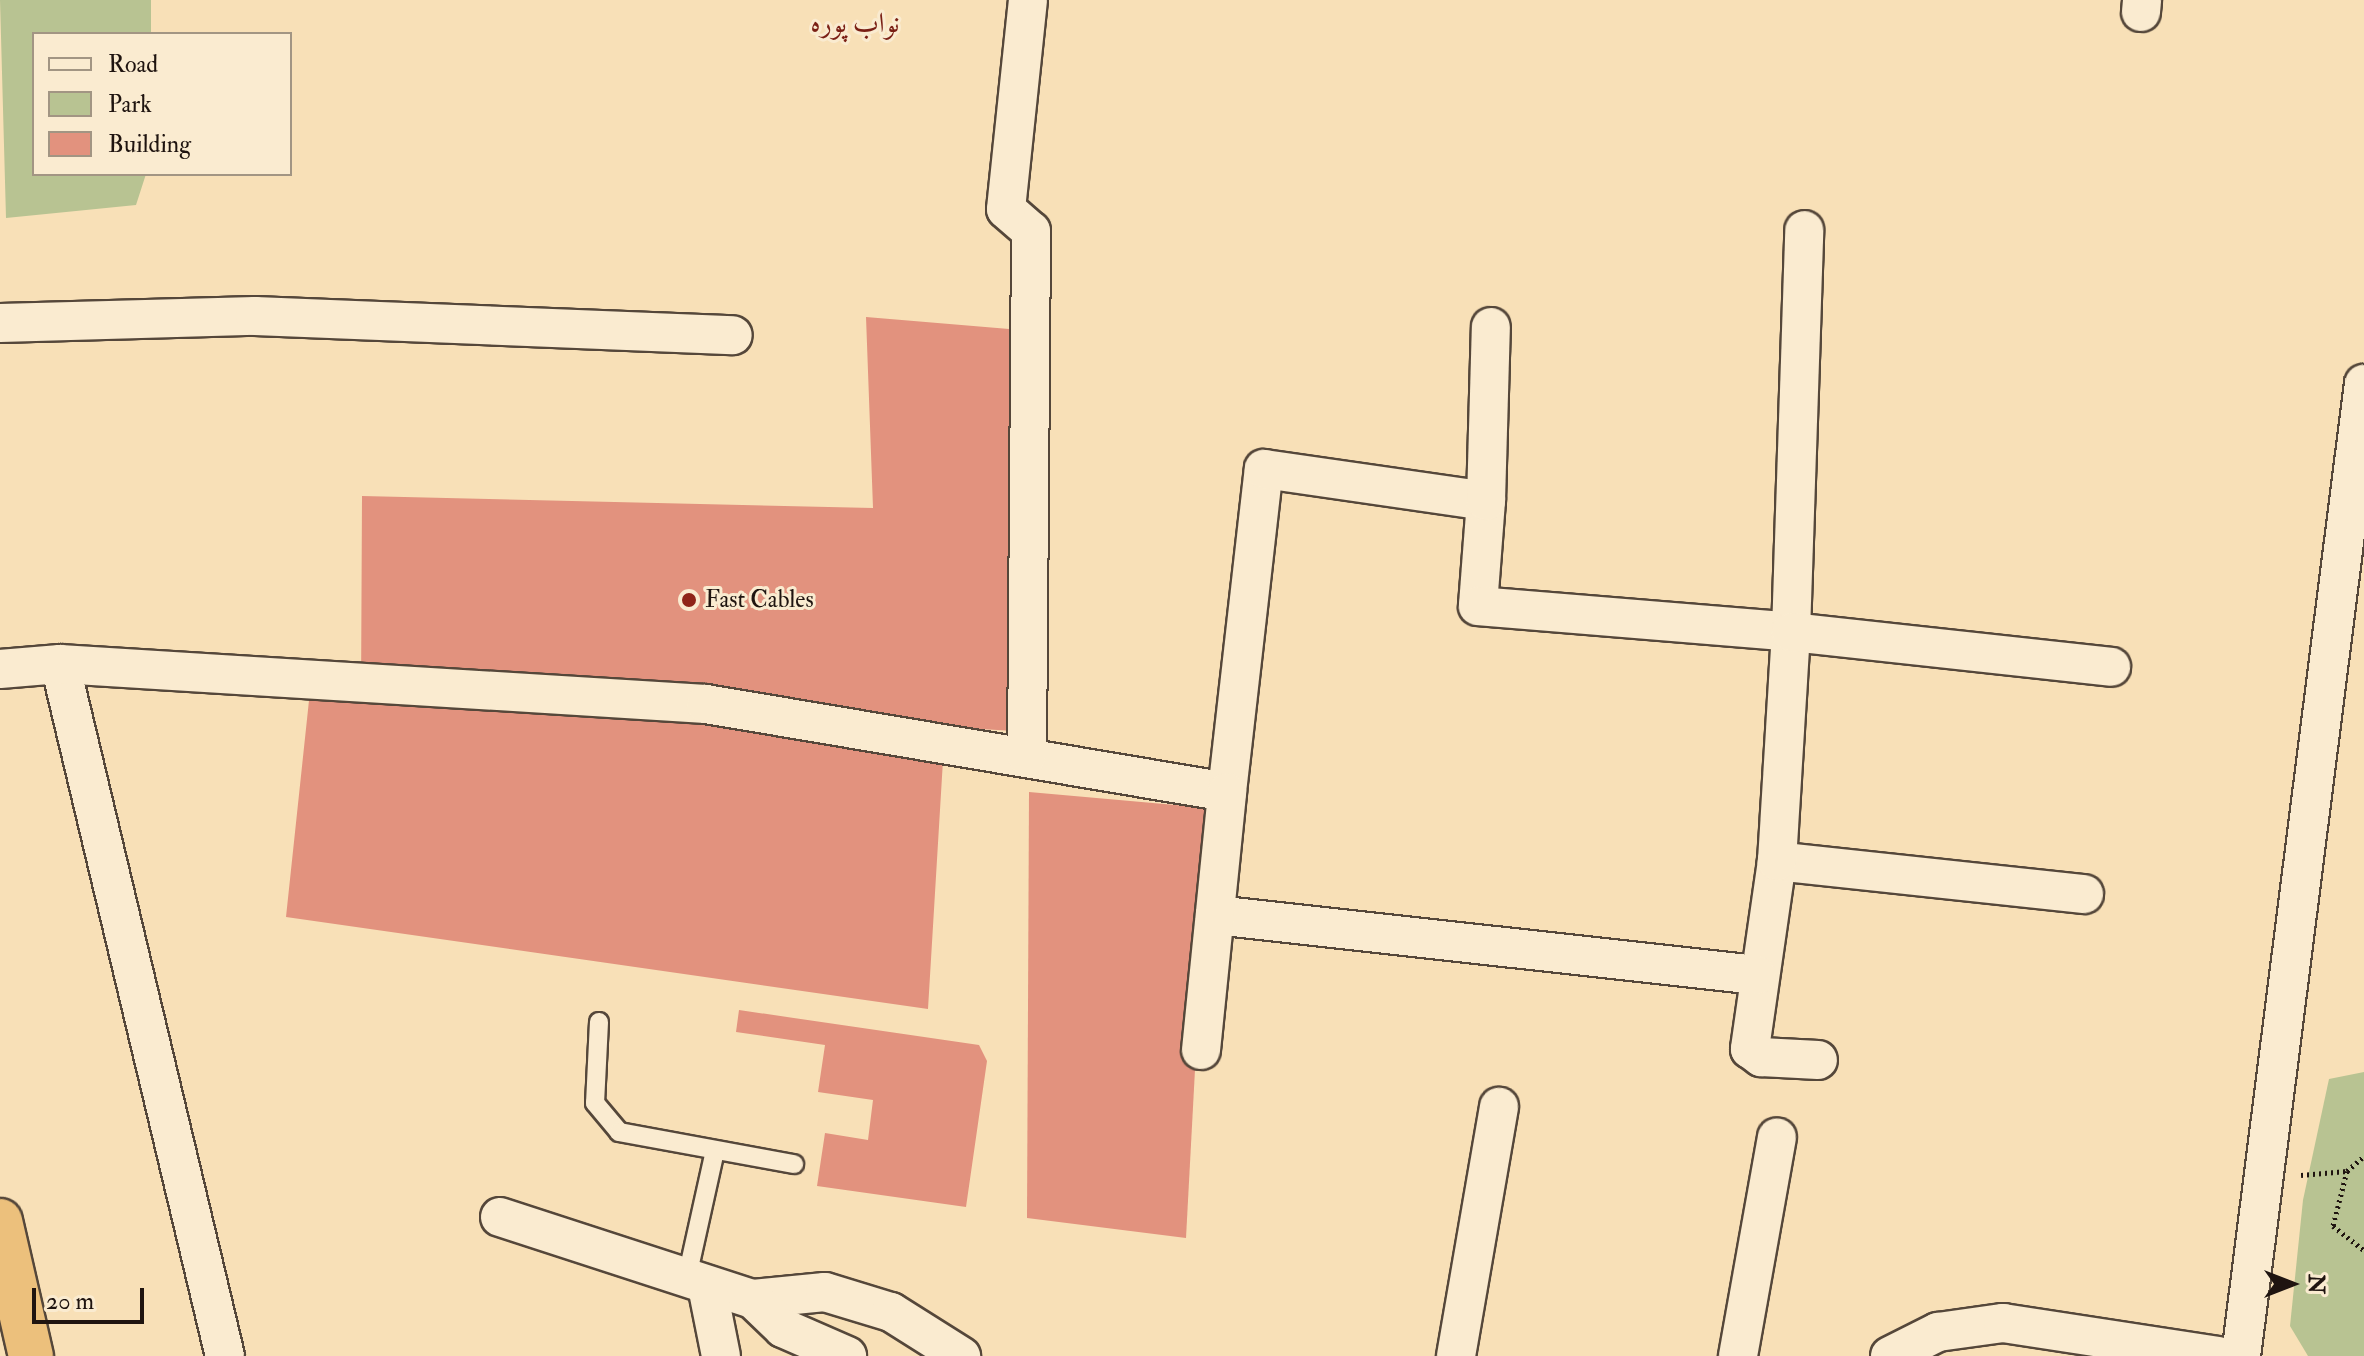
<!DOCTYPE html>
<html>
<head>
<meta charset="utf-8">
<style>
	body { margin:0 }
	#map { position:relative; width:2364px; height:1356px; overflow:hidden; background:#f8e0b7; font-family:"IM FELL Double Pica",Amiri,serif }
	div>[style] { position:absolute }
	.green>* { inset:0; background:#b8c392 }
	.building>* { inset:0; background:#e2927e }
	.path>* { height:5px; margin-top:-2.5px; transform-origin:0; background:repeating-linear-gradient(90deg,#1f1410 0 2px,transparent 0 6px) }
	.roads { filter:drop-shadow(2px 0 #55473a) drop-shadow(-2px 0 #55473a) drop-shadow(0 2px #55473a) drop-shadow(0 -2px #55473a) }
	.lane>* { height:18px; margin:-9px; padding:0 9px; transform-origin:9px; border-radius:9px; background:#faebd0 }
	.street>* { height:38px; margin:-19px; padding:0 19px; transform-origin:19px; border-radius:19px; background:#faebd0 }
	.highway>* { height:44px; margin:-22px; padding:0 22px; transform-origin:22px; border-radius:22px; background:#ecc07c }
	.dots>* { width:22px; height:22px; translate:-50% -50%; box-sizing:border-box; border:4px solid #faebd0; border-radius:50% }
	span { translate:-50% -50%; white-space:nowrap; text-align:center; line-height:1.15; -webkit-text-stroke:6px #faebd0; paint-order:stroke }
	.poi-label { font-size:24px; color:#1f1410 }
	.left { translate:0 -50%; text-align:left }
	.quarter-label { font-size:28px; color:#7a1f14 }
	.legend { position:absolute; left:32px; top:32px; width:260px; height:144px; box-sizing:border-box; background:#faebd0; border:2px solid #a29583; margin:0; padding:10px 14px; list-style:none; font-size:24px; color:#1f1410 }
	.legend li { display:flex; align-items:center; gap:16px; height:40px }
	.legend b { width:40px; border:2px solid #a29583 }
	.north { position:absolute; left:2252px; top:1244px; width:80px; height:80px; -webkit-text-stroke:6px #faebd0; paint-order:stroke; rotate:90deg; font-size:22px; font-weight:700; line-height:32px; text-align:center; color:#1f1410 }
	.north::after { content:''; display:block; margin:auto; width:28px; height:36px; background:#1f1410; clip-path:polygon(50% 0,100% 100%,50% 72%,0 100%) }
	.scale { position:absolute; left:32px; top:1288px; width:112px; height:36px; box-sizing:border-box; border:4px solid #1f1410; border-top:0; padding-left:10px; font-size:24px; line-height:28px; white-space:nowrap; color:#1f1410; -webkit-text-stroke:6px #faebd0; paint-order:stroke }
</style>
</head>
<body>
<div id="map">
	<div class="green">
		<div style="clip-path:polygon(0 0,151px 0,151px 34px,34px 34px,34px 174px,146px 174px,136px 205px,6px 218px)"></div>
		<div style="clip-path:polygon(2364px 1072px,2364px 1356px,2308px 1356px,2290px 1326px,2303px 1200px,2329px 1079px)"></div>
	</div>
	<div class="building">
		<div style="clip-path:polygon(866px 317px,1021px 330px,1015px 731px,945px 727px,928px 1009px,286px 917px,310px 691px,361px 694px,362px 496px,873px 508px)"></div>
		<div style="clip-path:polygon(1029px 792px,1209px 808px,1186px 1238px,1027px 1218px)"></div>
		<div style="clip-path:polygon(739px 1010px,979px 1045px,987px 1061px,966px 1207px,817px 1186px,825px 1133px,868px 1140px,873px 1100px,818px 1092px,825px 1045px,736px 1032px)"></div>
	</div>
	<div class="path">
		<div style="left:2347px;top:1171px;width:57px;rotate:104.3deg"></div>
		<div style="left:2333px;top:1226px;width:39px;rotate:38deg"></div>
		<div style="left:2301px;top:1175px;width:46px;rotate:-5deg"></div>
		<div style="left:2347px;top:1171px;width:23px;rotate:-41deg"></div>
	</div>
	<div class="roads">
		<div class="lane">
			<div style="left:599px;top:1022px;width:81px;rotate:92.8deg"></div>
			<div style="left:595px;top:1103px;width:38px;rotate:50deg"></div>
			<div style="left:619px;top:1132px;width:178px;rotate:10.4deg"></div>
			<div style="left:687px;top:1277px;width:129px;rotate:-77.5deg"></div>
		</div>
		<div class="street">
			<div style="left:2141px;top:12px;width:12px;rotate:-85deg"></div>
			<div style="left:0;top:323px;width:255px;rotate:-1.6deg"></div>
			<div style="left:255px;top:316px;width:478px;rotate:2.3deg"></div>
			<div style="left:1486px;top:501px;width:105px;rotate:94.4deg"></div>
			<div style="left:1478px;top:606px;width:314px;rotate:4.7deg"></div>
			<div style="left:1791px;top:632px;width:402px;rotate:-88.1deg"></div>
			<div style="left:60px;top:664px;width:711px;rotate:76.59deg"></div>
			<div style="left:0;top:669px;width:60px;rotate:-4.8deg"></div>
			<div style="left:60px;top:664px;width:647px;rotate:3.54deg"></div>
			<div style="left:706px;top:704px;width:528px;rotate:9.59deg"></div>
			<div style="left:1227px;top:792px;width:325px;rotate:-83.5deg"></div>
			<div style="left:1264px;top:469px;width:224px;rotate:8.2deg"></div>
			<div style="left:1486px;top:501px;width:174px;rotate:-88.4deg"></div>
			<div style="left:1027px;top:756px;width:525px;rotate:-89.56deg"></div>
			<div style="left:1031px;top:231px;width:33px;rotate:-139deg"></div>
			<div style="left:1006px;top:209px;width:210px;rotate:-84deg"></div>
			<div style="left:1777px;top:861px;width:190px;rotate:98.2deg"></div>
			<div style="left:1750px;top:1049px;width:14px;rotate:36deg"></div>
			<div style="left:1761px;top:1057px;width:57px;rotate:3deg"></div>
			<div style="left:2084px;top:894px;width:309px;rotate:-173.9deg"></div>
			<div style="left:1777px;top:861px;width:229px;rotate:-86.5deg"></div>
			<div style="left:1791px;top:632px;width:322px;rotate:6.2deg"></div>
			<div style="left:1215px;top:915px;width:545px;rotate:6.32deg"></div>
			<div style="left:1201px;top:1050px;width:259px;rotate:-84.2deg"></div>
			<div style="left:500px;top:1217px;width:266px;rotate:18deg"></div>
			<div style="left:753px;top:1299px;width:72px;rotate:-5.6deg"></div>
			<div style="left:825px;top:1292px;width:69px;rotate:16.9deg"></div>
			<div style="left:891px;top:1312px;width:83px;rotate:32.2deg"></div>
			<div style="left:707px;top:1286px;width:71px;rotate:78.7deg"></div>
			<div style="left:753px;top:1299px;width:42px;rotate:44deg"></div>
			<div style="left:783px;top:1328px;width:70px;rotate:23.6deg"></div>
			<div style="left:1456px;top:1356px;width:253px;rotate:-80.2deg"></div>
			<div style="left:1738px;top:1356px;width:222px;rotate:-79.9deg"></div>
			<div style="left:1890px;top:1356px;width:54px;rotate:-26.6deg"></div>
			<div style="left:1938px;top:1332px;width:66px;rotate:-7.9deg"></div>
			<div style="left:2003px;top:1323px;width:218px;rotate:8.7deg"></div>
			<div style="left:2241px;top:1356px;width:980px;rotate:-82.79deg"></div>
		</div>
		<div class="highway">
			<div style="left:0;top:1221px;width:139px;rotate:77.1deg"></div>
		</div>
	</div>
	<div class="dots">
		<div style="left:689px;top:600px;background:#8f2418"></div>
	</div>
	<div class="poi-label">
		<span class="left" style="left:705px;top:600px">Fast Cables</span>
	</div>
	<div class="quarter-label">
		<span style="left:855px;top:24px">نواب پورہ</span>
	</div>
	<ul class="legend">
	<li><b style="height:10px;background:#faebd0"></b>Road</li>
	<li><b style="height:22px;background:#b8c392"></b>Park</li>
	<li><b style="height:22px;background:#e2927e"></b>Building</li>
	</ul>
	<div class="north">N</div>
	<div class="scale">20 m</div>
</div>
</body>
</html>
